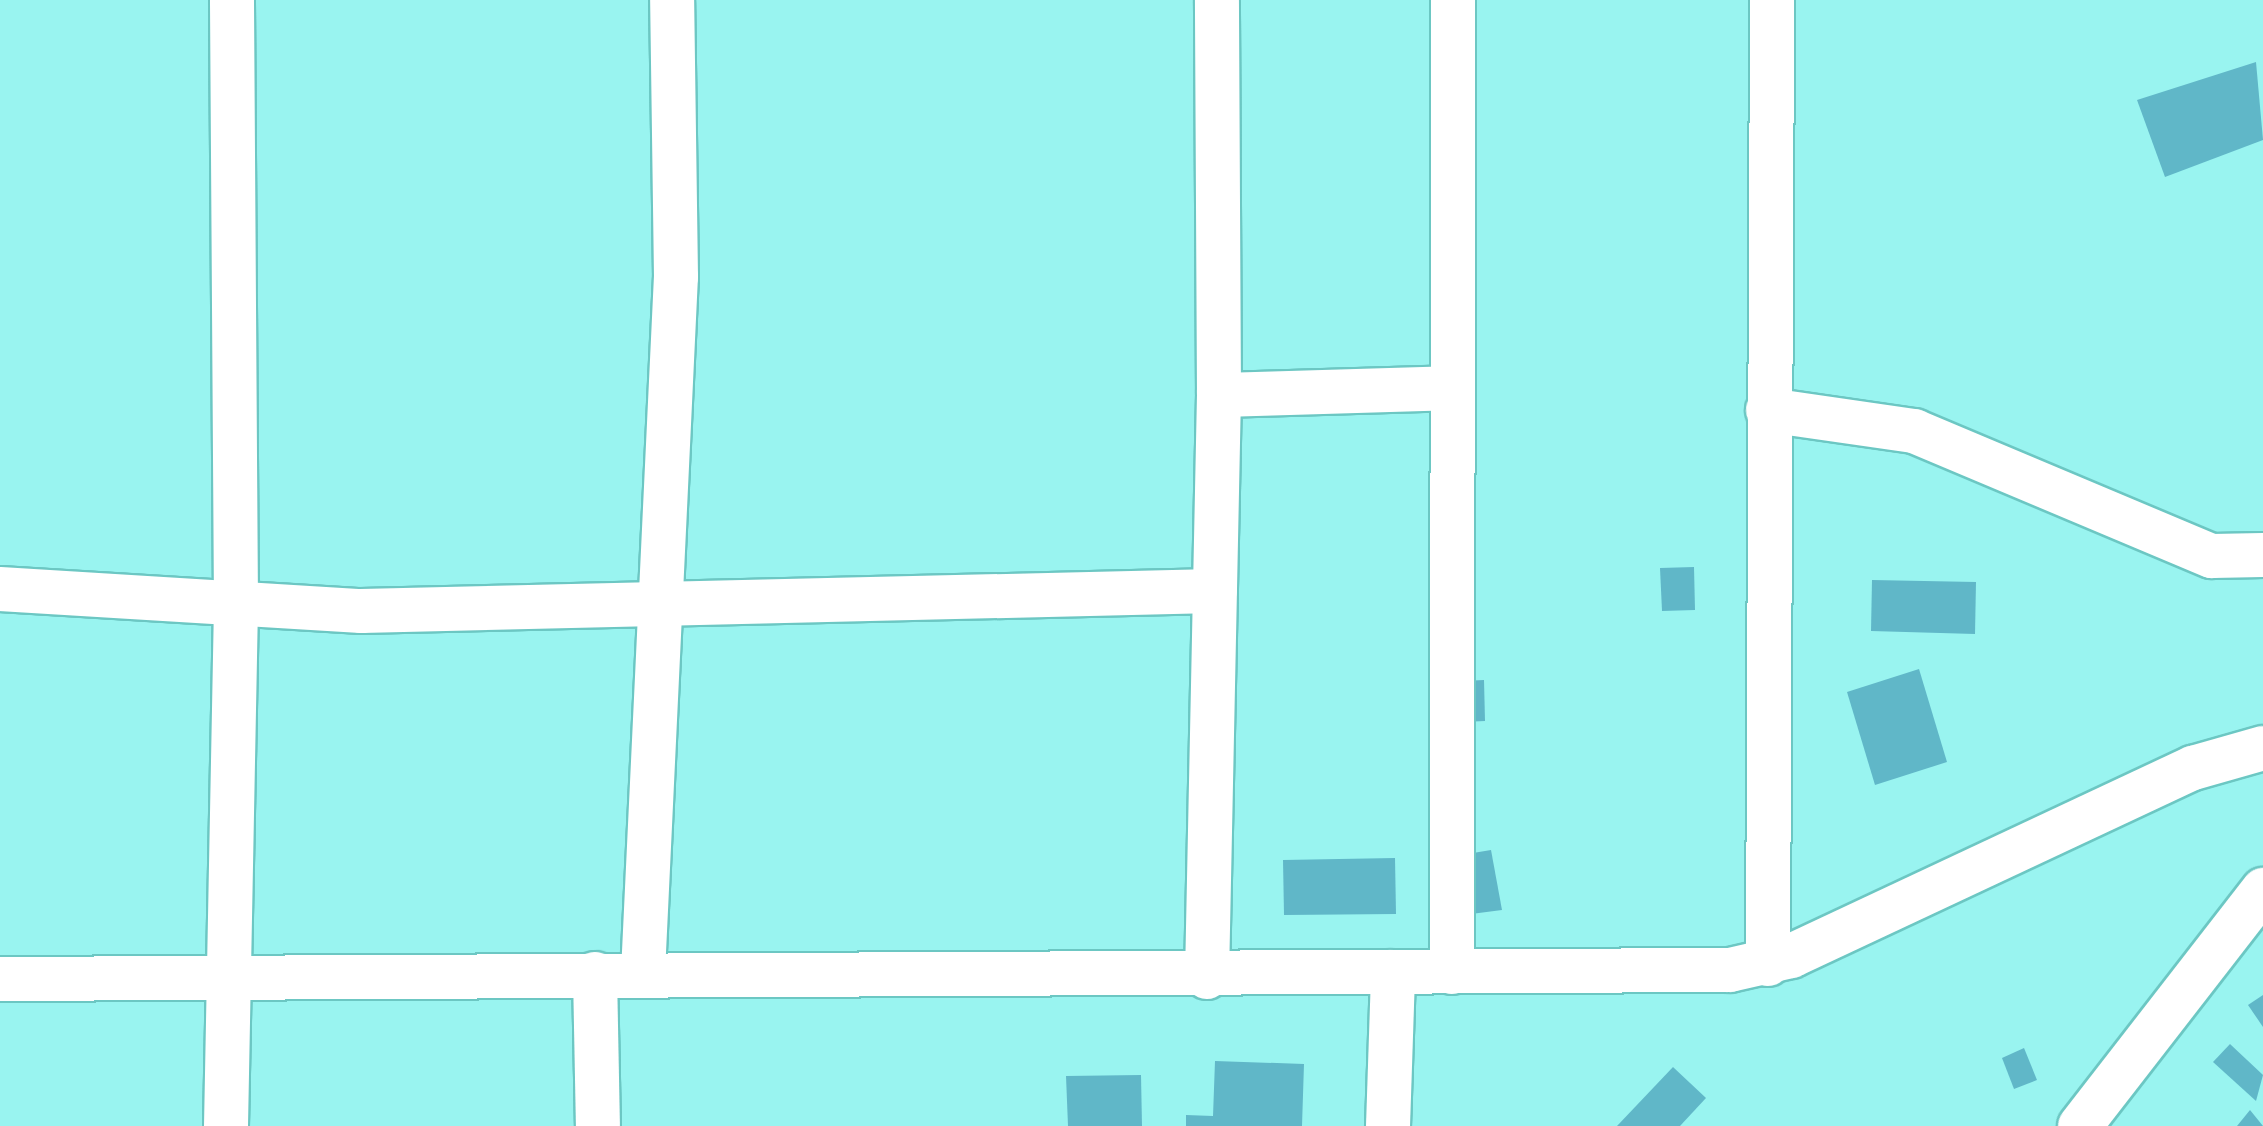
<!DOCTYPE html>
<html>
<head>
<meta charset="utf-8">
<style>
	body { margin:0 }
	#map { position:relative; width:2263px; height:1126px; overflow:hidden; background:#99f4f0; font-family:Raleway,sans-serif }
	div>[style] { position:absolute }
	.building>* { inset:0; background:#60b7c8 }
	.roads { filter:drop-shadow(2px 0 #6cc7c3) drop-shadow(-2px 0 #6cc7c3) drop-shadow(0 2px #6cc7c3) drop-shadow(0 -2px #6cc7c3) }
	.minor>* { height:44px; margin:-22px; padding:0 22px; transform-origin:22px; border-radius:22px; background:#fff }
	span { translate:-50% -50%; white-space:nowrap; text-align:center; line-height:1.15; -webkit-text-stroke:6px #99f4f0; paint-order:stroke }
</style>
</head>
<body>
<div id="map">
	<div class="building">
		<div style="clip-path:polygon(2256px 62px,2263px 140px,2165px 177px,2137px 100px)"></div>
		<div style="clip-path:polygon(1694px 567px,1695px 610px,1662px 611px,1660px 568px)"></div>
		<div style="clip-path:polygon(1872px 580px,1976px 582px,1975px 634px,1871px 631px)"></div>
		<div style="clip-path:polygon(1919px 669px,1947px 762px,1875px 785px,1847px 692px)"></div>
		<div style="clip-path:polygon(1484px 680px,1485px 721px,1463px 722px,1462px 681px)"></div>
		<div style="clip-path:polygon(1491px 850px,1502px 910px,1471px 914px,1461px 855px)"></div>
		<div style="clip-path:polygon(1395px 858px,1396px 914px,1284px 915px,1283px 860px)"></div>
		<div style="clip-path:polygon(2263px 995px,2263px 1027px,2248px 1005px)"></div>
		<div style="clip-path:polygon(2230px 1044px,2263px 1075px,2256px 1101px,2213px 1062px)"></div>
		<div style="clip-path:polygon(2024px 1048px,2037px 1080px,2014px 1089px,2002px 1058px)"></div>
		<div style="clip-path:polygon(1215px 1061px,1304px 1064px,1302px 1126px,1186px 1126px,1186px 1115px,1213px 1116px)"></div>
		<div style="clip-path:polygon(1673px 1067px,1706px 1098px,1680px 1126px,1617px 1126px)"></div>
		<div style="clip-path:polygon(1141px 1075px,1142px 1126px,1068px 1126px,1066px 1076px)"></div>
		<div style="clip-path:polygon(2250px 1110px,2263px 1126px,2237px 1126px)"></div>
	</div>
	<div class="roads">
		<div class="minor">
			<div style="left:1219px;top:395px;width:233px;rotate:-1.7deg"></div>
			<div style="left:1768px;top:410px;width:148px;rotate:8.2deg"></div>
			<div style="left:1914px;top:431px;width:323px;rotate:22.8deg"></div>
			<div style="left:2212px;top:556px;width:51px;rotate:-1.1deg"></div>
			<div style="left:0;top:589px;width:362px;rotate:3.5deg"></div>
			<div style="left:361px;top:611px;width:854px;rotate:-1.34deg"></div>
			<div style="left:1768px;top:964px;width:964px;rotate:-89.76deg"></div>
			<div style="left:1452px;top:972px;width:972px;rotate:-89.94deg"></div>
			<div style="left:643px;top:973px;width:697px;rotate:-87.29deg"></div>
			<div style="left:676px;top:277px;width:277px;rotate:-90.8deg"></div>
			<div style="left:595px;top:974px;width:152px;rotate:88.9deg"></div>
			<div style="left:1207px;top:977px;width:582px;rotate:-88.82deg"></div>
			<div style="left:1219px;top:395px;width:395px;rotate:-90.3deg"></div>
			<div style="left:0;top:979px;width:1730px;rotate:-0.3deg"></div>
			<div style="left:1730px;top:970px;width:63px;rotate:-12.9deg"></div>
			<div style="left:1791px;top:956px;width:444px;rotate:-25.1deg"></div>
			<div style="left:2193px;top:768px;width:73px;rotate:-15.9deg"></div>
			<div style="left:226px;top:1126px;width:520px;rotate:-88.9deg"></div>
			<div style="left:236px;top:606px;width:606px;rotate:-90.38deg"></div>
			<div style="left:1388px;top:1126px;width:154px;rotate:-88.1deg"></div>
			<div style="left:2080px;top:1126px;width:299px;rotate:-52.2deg"></div>
		</div>
	</div>
</div>
</body>
</html>
